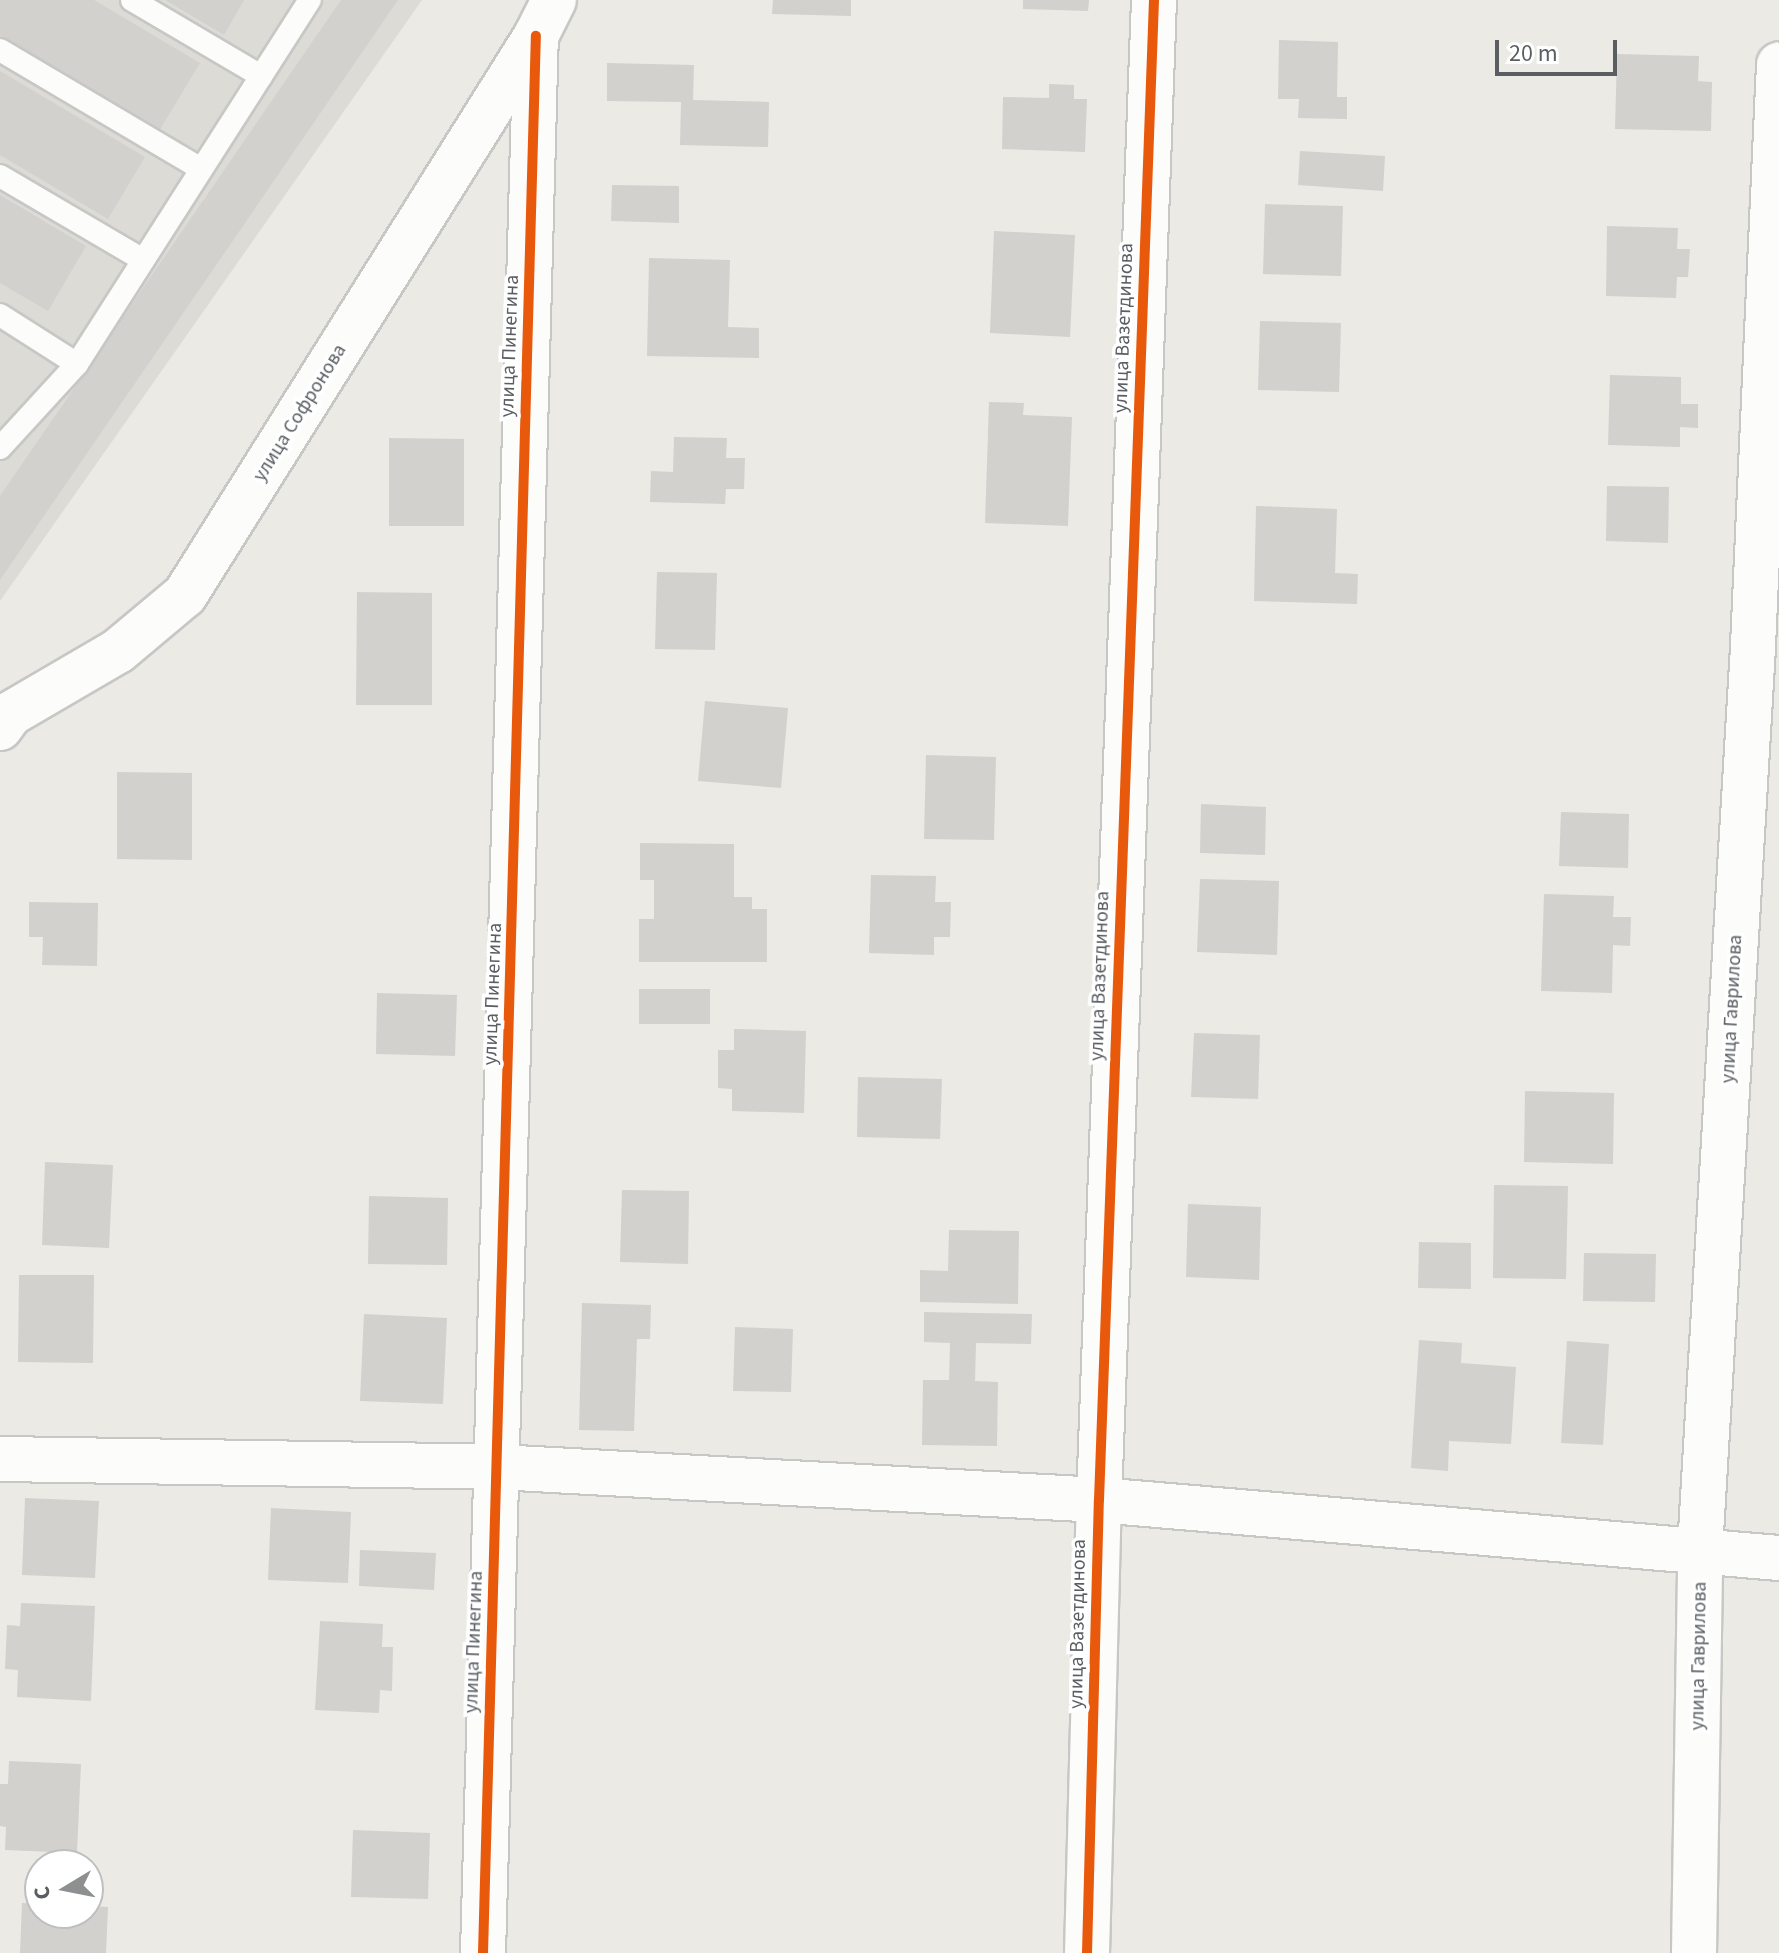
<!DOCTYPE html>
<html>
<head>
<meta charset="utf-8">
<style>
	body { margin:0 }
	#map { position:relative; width:1779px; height:1953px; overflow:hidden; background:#ebeae5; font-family:"Source Sans 3",sans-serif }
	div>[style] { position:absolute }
	.industrial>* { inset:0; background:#dcdbd6 }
	.building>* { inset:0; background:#d2d1ce }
	.roads { filter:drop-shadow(2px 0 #c7c7c5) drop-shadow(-2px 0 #c7c7c5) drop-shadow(0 2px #c7c7c5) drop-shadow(0 -2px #c7c7c5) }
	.service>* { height:22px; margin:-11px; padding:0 11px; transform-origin:11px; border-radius:11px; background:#fcfcfb }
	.minor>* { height:44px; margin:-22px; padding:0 22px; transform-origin:22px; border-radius:22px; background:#fcfcfb }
	.cycleway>* { height:10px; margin:-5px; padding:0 5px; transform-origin:5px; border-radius:5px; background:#e8590c }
	span { translate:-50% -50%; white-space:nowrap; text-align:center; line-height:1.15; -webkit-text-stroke:7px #fff; paint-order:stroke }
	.street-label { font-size:20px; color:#5a5e63 }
	.north { position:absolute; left:24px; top:1849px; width:80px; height:80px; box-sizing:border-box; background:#fff; border:2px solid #bdbfc1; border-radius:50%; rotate:260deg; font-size:22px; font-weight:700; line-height:32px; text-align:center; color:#5a5e63 }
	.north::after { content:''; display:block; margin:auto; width:28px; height:36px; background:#8d8f90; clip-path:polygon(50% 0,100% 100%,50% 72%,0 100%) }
	.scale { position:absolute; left:1495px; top:40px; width:122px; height:36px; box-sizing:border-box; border:4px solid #5a5e63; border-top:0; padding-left:10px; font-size:24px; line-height:28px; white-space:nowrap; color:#5a5e63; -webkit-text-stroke:6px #fff; paint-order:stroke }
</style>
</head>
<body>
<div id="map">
	<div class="industrial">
		<div style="clip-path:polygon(0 0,422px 0,0 601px)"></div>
	</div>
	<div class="building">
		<div style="clip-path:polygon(0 0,94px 0,200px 63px,159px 131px,0 36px)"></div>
		<div style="clip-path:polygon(165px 0,244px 0,224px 35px)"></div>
		<div style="clip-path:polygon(341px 0,398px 0,0 580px,0 496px)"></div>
		<div style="clip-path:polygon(773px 0,851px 0,851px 16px,772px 14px)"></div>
		<div style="clip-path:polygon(1023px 0,1089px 0,1088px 11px,1023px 9px)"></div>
		<div style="clip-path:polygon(1279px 40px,1338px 42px,1337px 97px,1347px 97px,1347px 119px,1298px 118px,1299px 99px,1278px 99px)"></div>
		<div style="clip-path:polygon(1617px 54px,1699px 56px,1698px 81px,1712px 82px,1711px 131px,1615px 129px)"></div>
		<div style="clip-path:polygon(607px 63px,694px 65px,693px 100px,769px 102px,768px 147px,680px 145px,681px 102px,607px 101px)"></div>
		<div style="clip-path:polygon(0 71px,145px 157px,108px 219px,0 155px)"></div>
		<div style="clip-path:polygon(1049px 84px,1074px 85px,1074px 99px,1087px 99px,1085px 152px,1002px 149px,1003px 97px,1049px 98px)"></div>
		<div style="clip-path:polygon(1300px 151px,1385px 156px,1383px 191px,1298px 185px)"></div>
		<div style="clip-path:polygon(612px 185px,679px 186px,679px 223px,611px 221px)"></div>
		<div style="clip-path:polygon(0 195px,86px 246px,48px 311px,0 283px)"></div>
		<div style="clip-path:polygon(1265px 204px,1343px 206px,1341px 276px,1263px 274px)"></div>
		<div style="clip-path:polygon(1607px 226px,1678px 228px,1677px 249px,1690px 249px,1688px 277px,1677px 277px,1676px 298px,1606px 296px)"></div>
		<div style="clip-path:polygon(994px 231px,1075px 235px,1070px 337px,990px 333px)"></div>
		<div style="clip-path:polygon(649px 258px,730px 260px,728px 327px,759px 328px,759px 358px,647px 356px)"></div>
		<div style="clip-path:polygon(1260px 321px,1341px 323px,1339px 392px,1258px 390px)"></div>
		<div style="clip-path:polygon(1610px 375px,1681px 377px,1681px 404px,1698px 404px,1698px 428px,1680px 427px,1680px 447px,1608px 445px)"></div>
		<div style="clip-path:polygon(989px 402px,1024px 403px,1023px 415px,1072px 417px,1068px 526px,985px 523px)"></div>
		<div style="clip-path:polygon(674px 437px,727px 438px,726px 458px,745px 458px,744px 489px,726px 489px,725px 504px,650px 502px,651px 471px,673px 472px)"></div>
		<div style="clip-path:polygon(389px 438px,464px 439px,464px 526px,389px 526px)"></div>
		<div style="clip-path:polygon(1607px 486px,1669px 487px,1668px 543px,1606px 541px)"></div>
		<div style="clip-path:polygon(1256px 506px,1337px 509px,1335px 573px,1358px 574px,1357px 604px,1254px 601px)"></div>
		<div style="clip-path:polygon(657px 572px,717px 573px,715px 650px,655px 649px)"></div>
		<div style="clip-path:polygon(357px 592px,432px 593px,432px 705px,356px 705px)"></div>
		<div style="clip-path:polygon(705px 701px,788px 708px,781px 788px,698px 781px)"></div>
		<div style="clip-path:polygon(926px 755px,996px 757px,994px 840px,924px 839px)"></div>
		<div style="clip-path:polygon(117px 772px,192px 773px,192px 860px,117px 859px)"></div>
		<div style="clip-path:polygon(1201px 804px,1266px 807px,1265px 855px,1200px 853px)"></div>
		<div style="clip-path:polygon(1561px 812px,1629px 814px,1628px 868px,1559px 866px)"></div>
		<div style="clip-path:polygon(640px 843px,734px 844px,734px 897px,752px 897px,752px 909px,767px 909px,767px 962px,639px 962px,639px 919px,654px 919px,654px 880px,640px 880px)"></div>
		<div style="clip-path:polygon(871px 875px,936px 876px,935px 902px,951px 902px,950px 937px,934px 937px,934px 955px,869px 953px)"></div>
		<div style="clip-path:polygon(1200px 879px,1279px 881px,1277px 955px,1197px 952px)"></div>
		<div style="clip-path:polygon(1544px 894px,1614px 896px,1613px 917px,1631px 917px,1630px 946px,1613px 945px,1612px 993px,1541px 991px)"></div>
		<div style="clip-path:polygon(29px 902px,98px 903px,97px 966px,42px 965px,43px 937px,29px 937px)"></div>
		<div style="clip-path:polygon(639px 989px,710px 989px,710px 1024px,639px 1024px)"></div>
		<div style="clip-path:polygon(377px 993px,457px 995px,455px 1056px,376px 1054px)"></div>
		<div style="clip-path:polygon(734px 1029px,806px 1031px,804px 1113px,732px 1111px,732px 1089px,718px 1088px,718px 1050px,734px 1050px)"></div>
		<div style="clip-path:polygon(1194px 1033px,1260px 1035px,1258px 1099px,1191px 1097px)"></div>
		<div style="clip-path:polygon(858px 1077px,942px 1079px,940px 1139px,857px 1137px)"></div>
		<div style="clip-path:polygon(1525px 1091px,1614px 1093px,1613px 1164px,1524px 1162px)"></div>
		<div style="clip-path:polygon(45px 1162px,113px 1165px,109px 1248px,42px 1245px)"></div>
		<div style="clip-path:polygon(1494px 1185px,1568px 1186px,1566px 1279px,1493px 1278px)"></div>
		<div style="clip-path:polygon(622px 1190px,689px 1191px,688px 1264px,620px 1262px)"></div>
		<div style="clip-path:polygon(369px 1196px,448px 1198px,447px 1265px,368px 1264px)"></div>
		<div style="clip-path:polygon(1188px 1204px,1261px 1207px,1259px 1280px,1186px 1277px)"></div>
		<div style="clip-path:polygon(949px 1230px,1019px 1231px,1018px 1304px,920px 1302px,920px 1270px,948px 1271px)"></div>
		<div style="clip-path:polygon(1419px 1242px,1471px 1243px,1471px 1289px,1418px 1288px)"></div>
		<div style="clip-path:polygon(1584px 1253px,1656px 1254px,1655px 1302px,1583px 1301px)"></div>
		<div style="clip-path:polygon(19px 1275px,94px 1275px,93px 1363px,18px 1362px)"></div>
		<div style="clip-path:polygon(582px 1303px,651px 1305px,650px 1339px,637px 1339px,634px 1431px,579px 1430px)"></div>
		<div style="clip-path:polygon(924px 1312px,1032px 1314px,1031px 1344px,976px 1343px,975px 1381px,998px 1382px,997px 1446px,922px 1445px,923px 1380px,949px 1380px,950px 1343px,924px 1342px)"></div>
		<div style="clip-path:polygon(364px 1314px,447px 1318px,443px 1404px,360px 1401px)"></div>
		<div style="clip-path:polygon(735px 1327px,793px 1329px,791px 1392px,733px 1391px)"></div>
		<div style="clip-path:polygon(1419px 1340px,1462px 1343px,1461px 1363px,1516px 1367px,1511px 1444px,1449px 1441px,1448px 1471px,1411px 1468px)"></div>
		<div style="clip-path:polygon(1567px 1341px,1609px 1344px,1603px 1445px,1561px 1443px)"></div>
		<div style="clip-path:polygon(25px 1498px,99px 1501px,95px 1578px,22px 1575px)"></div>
		<div style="clip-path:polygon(271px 1508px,351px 1512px,348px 1583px,268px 1580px)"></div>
		<div style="clip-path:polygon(360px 1550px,436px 1553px,434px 1590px,359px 1586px)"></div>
		<div style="clip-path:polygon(21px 1603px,95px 1606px,91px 1701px,17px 1697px,18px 1670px,5px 1669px,7px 1625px,20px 1626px)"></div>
		<div style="clip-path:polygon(320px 1621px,383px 1624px,382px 1647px,393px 1647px,392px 1691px,380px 1690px,379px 1713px,315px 1710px)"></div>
		<div style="clip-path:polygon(9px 1761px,81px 1764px,77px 1853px,5px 1850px,6px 1827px,0 1826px,0 1784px,8px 1784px)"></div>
		<div style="clip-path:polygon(353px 1830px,430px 1833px,428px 1899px,351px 1897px)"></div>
		<div style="clip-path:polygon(22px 1903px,40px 1904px,40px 1913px,88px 1913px,88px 1906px,108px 1907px,106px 1953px,20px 1953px)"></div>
	</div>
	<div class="roads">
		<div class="service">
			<div style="left:132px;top:0;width:150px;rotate:30.5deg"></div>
			<div style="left:0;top:50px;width:234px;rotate:30.6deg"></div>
			<div style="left:0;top:176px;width:166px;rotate:30.4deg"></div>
			<div style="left:0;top:315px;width:91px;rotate:32.5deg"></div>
			<div style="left:0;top:448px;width:114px;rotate:-47.5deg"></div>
			<div style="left:77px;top:364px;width:432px;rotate:-57.4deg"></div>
		</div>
		<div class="minor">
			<div style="left:0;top:728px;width:17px;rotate:-54deg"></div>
			<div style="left:10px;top:714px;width:125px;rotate:-30.3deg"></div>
			<div style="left:118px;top:651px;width:87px;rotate:-39.9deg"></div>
			<div style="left:185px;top:595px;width:660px;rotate:-57.88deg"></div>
			<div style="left:536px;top:36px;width:40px;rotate:-63.4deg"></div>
			<div style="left:0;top:1459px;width:498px;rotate:0.9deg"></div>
			<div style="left:498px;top:1467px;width:602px;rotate:3.14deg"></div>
			<div style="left:1099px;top:1500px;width:682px;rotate:4.88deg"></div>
			<div style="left:483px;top:1953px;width:1918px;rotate:-88.42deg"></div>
			<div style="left:1087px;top:1953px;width:453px;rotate:-88.5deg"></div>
			<div style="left:1099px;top:1500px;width:1501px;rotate:-87.9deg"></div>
			<div style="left:1694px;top:1953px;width:403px;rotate:-89.1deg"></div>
			<div style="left:1700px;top:1550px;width:906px;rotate:-86.64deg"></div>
			<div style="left:1753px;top:646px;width:582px;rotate:-87.44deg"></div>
		</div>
	</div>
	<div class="cycleway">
		<div style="left:483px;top:1953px;width:1918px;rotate:-88.42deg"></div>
		<div style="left:1087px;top:1953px;width:453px;rotate:-88.5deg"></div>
		<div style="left:1099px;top:1500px;width:1501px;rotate:-87.9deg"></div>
	</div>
	<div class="street-label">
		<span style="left:1124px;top:328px;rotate:-88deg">улица Вазетдинова</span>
		<span style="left:510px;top:346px;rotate:-88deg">улица Пинегина</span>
		<span style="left:300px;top:413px;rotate:-58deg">улица Софронова</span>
		<span style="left:1100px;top:976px;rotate:-88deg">улица Вазетдинова</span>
		<span style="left:493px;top:994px;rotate:-88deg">улица Пинегина</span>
		<span style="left:1732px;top:1009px;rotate:-87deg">улица Гаврилова</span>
		<span style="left:1078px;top:1624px;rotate:-89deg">улица Вазетдинова</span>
		<span style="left:474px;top:1642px;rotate:-88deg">улица Пинегина</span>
		<span style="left:1699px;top:1656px;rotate:-89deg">улица Гаврилова</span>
	</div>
	<div class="north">С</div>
	<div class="scale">20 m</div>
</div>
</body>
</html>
